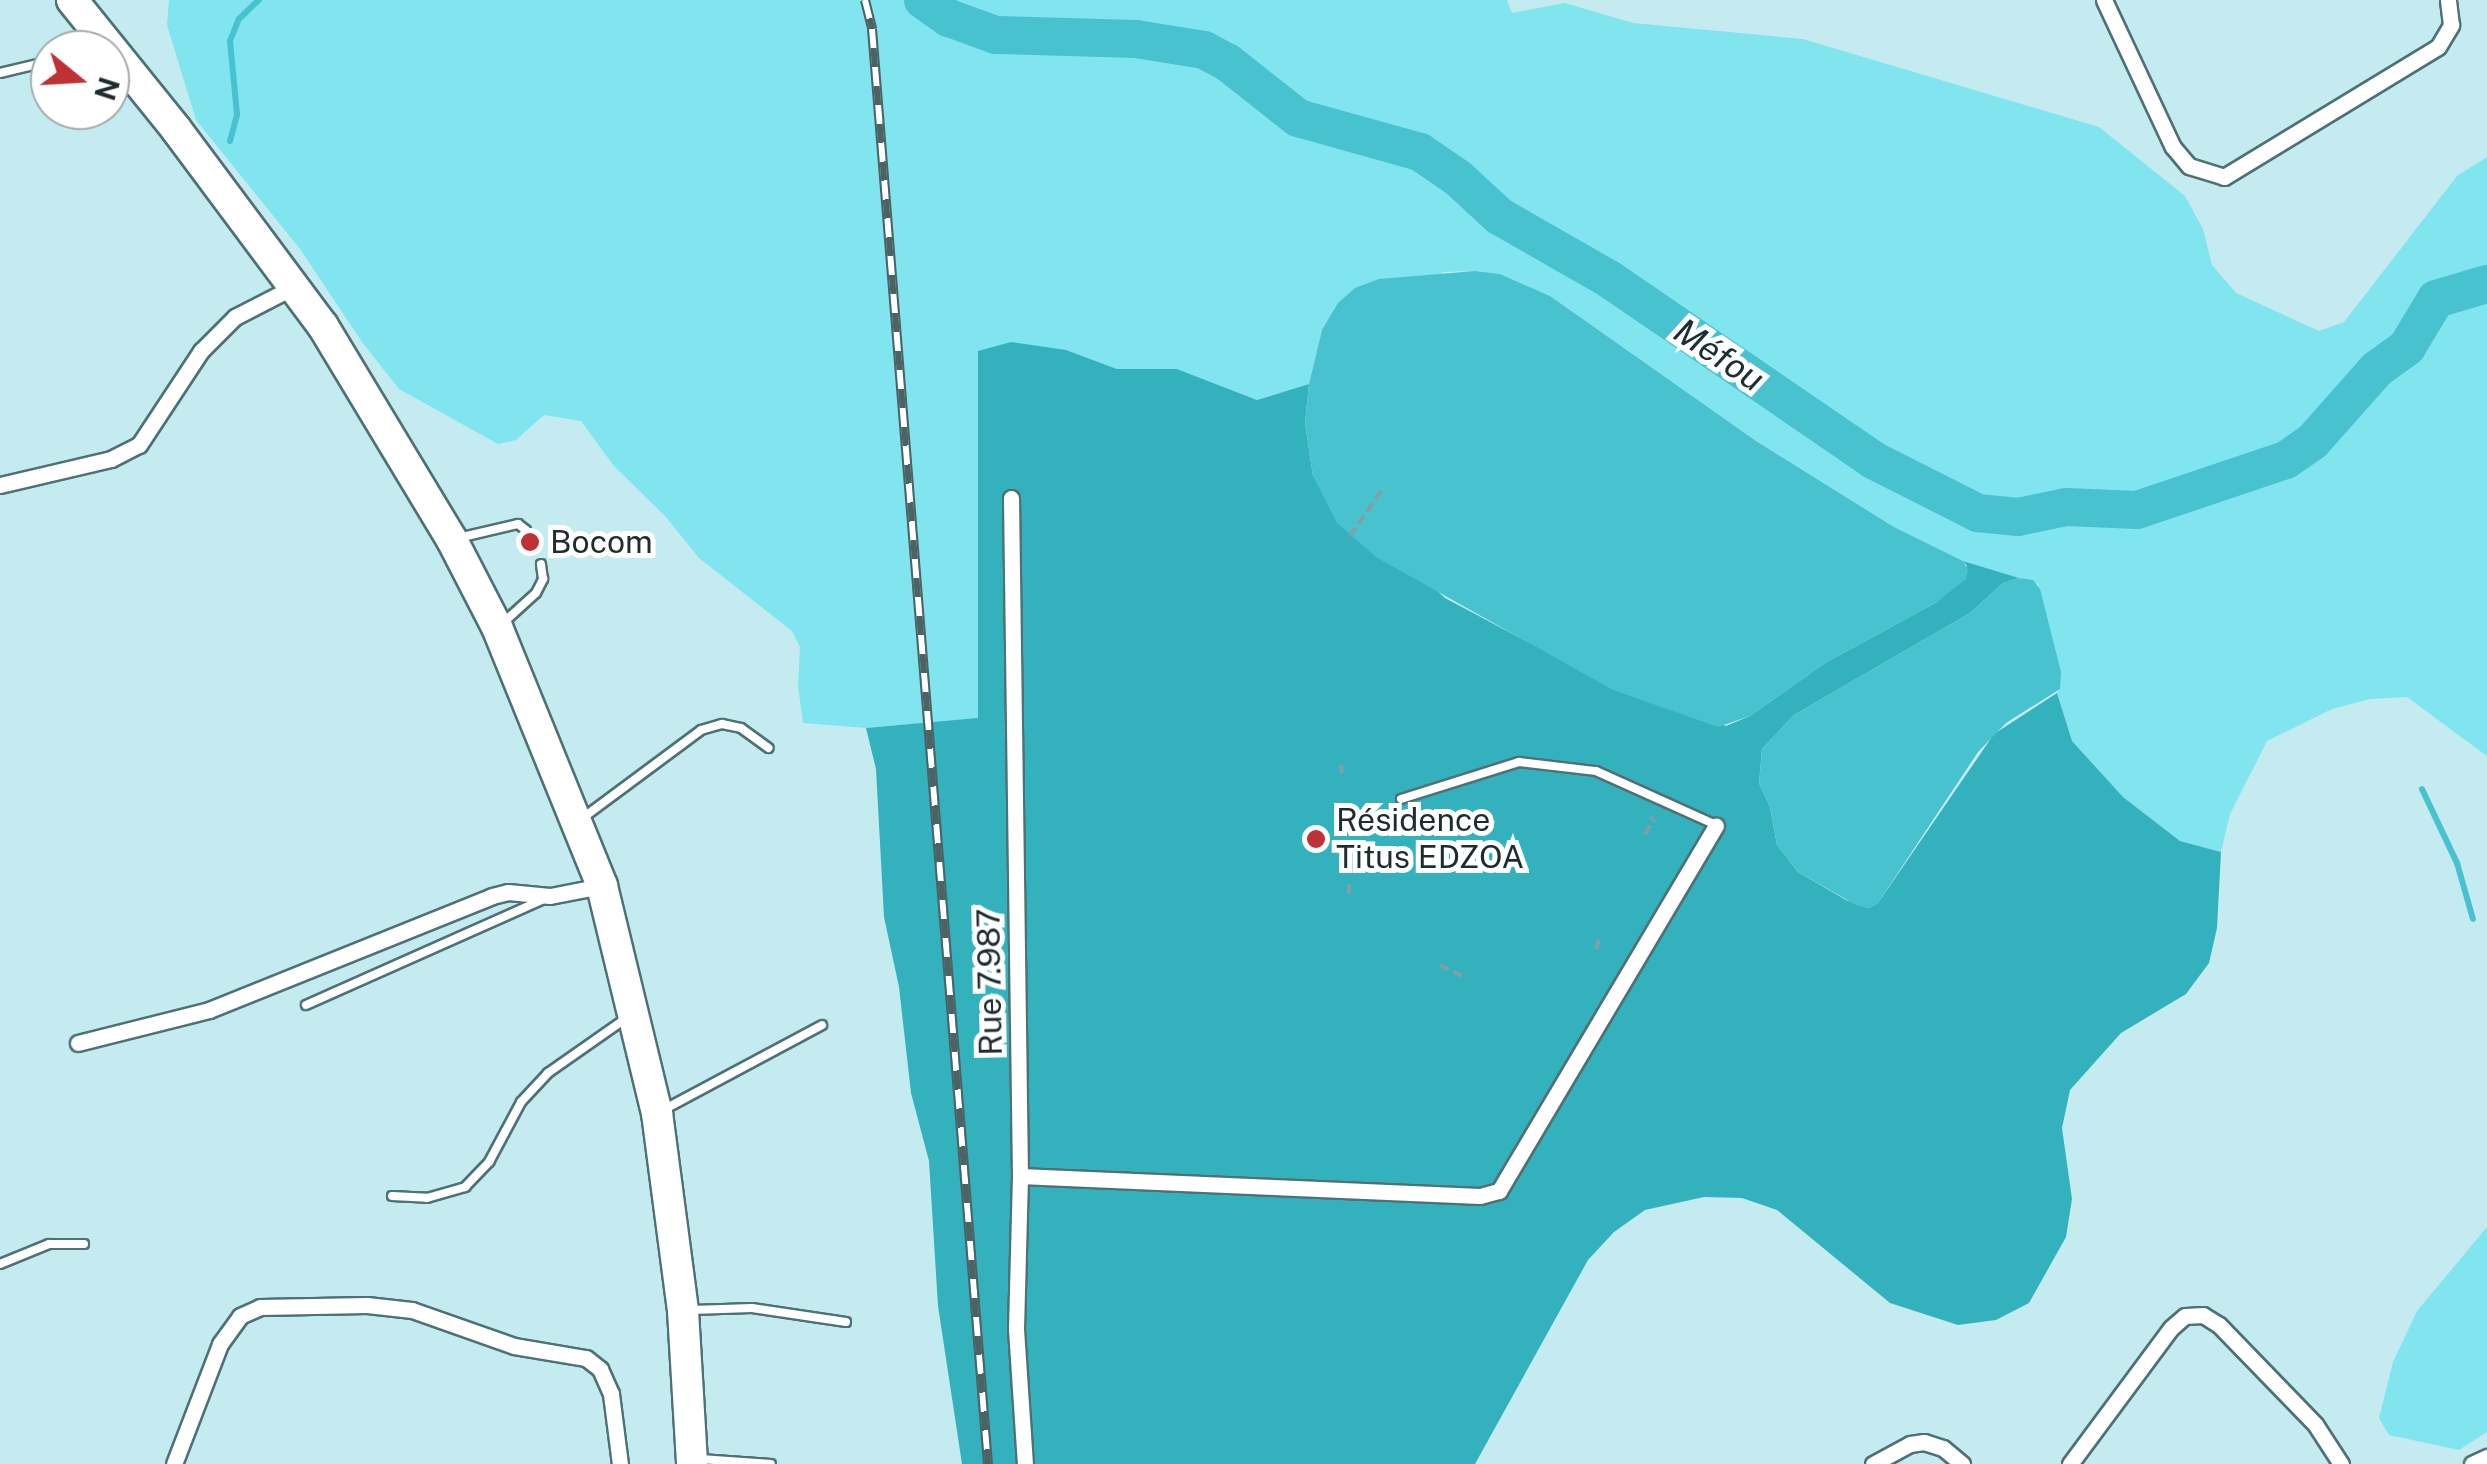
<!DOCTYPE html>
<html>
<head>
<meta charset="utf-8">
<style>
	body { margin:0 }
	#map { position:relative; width:2487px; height:1464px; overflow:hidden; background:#c4ebef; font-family:"Public Sans",sans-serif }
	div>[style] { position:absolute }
	.green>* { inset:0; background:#80e5ef }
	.forest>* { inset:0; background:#33b2be }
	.water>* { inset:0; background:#48c2ce }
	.stream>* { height:6px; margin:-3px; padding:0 3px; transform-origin:3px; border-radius:3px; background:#48c2ce }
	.river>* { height:38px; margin:-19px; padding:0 19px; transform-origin:19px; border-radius:19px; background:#48c2ce }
	.path>* { height:4px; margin-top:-2px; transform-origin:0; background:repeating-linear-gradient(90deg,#82a0a3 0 10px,transparent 0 15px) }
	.roads { filter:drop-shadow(2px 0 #4e7175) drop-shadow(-2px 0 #4e7175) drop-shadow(0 2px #4e7175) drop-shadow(0 -2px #4e7175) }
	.lane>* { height:8px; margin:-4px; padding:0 4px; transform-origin:4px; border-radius:4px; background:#fff }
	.street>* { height:15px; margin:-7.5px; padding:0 7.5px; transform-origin:7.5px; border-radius:7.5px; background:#fff }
	.highway>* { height:30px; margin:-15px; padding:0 15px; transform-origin:15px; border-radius:15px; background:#fff }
	.rail>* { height:10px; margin-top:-5px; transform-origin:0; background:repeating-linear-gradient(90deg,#fff 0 19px,#4c6264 0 38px); box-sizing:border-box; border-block:2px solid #4c6264 }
	.dots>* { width:28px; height:28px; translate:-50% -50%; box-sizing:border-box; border:5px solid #fff; border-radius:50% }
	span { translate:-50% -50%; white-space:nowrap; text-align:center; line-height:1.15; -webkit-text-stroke:10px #fff; paint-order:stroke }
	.poi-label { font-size:32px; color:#1d2c2d }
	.left { translate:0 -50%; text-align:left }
	.street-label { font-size:32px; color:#1d2c2d }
	.water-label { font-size:35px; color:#192f31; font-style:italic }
	.north { position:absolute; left:30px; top:30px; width:100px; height:100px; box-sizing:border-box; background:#fff; border:2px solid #a5abab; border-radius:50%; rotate:108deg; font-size:28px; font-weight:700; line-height:40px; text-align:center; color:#1d2c2d }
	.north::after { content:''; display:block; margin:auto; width:35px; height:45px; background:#c03135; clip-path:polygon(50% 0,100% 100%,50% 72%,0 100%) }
</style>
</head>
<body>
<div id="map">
	<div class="green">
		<div style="clip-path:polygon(169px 0,1507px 0,1512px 13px,1565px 3px,1633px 23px,1803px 39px,2099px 127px,2185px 196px,2203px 229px,2212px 265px,2236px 293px,2319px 331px,2344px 322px,2457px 176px,2487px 157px,2487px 756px,2407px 697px,2370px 699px,2332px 709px,2267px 741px,2230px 814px,2221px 852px,2180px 841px,2123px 797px,2072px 741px,2057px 693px,2060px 689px,2038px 584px,1963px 561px,1894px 527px,1756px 441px,1550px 296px,1500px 274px,1475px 271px,1444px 272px,1322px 330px,1309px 384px,1257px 400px,1177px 369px,1117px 369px,1066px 350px,979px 351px,978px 719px,866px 728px,803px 723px,798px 686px,800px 647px,792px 631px,699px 558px,665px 516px,614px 466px,581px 421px,544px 415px,516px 440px,498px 444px,399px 389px,362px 342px,300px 249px,196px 120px,167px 25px)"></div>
		<div style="clip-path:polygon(2487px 1227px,2487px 1432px,2459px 1450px,2389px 1435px,2379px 1418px,2393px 1362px,2417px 1311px)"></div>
	</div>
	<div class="forest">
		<div style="clip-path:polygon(1011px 342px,1066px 350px,1117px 369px,1177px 369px,1257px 400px,1309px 384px,1305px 423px,1313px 476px,1445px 598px,1524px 640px,1726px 726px,1750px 716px,1825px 663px,1937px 602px,1967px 566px,1963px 561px,2019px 578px,2003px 583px,1970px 613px,1794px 715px,1762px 749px,1759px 783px,1770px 807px,1777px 845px,1798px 872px,1846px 900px,1869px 908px,1878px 903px,1994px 734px,2057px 693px,2072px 741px,2123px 797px,2180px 841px,2221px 852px,2217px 928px,2209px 963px,2186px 994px,2121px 1033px,2070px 1090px,2062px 1128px,2072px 1199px,2066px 1237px,2029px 1303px,1996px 1320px,1958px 1325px,1890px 1303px,1777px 1210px,1742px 1198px,1704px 1197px,1645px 1210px,1614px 1232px,1588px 1260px,1475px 1464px,962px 1464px,938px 1306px,929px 1161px,911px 1093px,899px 987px,884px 917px,876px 769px,866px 728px,978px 718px,978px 351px)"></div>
	</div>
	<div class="water">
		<div style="clip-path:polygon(1475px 271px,1500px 274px,1550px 296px,1756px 441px,1894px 527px,1963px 561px,1968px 570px,1966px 579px,1937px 602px,1825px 663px,1750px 716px,1718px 727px,1613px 690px,1376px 557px,1337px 523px,1313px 476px,1305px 423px,1309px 384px,1322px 330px,1338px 303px,1355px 288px,1379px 279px)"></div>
		<div style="clip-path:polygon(2019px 578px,2033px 580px,2040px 589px,2061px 672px,2060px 689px,2006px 723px,1978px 752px,1878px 903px,1869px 908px,1858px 906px,1798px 872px,1777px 845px,1770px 807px,1759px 783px,1762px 749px,1794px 715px,1970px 613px,2003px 583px)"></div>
	</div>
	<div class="stream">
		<div style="left:230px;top:141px;width:28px;rotate:-75deg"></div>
		<div style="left:237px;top:114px;width:73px;rotate:-95.5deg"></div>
		<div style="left:230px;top:41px;width:24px;rotate:-68deg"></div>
		<div style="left:239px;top:19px;width:28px;rotate:-44deg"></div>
		<div style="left:2422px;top:789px;width:82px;rotate:64.7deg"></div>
		<div style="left:2457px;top:863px;width:58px;rotate:74.1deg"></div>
	</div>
	<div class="river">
		<div style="left:923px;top:0;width:32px;rotate:35deg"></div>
		<div style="left:949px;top:18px;width:50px;rotate:19.9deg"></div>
		<div style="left:996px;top:35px;width:140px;rotate:1.6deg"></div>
		<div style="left:1136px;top:39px;width:69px;rotate:9.2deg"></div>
		<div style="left:1204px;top:50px;width:26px;rotate:28deg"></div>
		<div style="left:1227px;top:62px;width:90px;rotate:38.3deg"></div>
		<div style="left:1298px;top:118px;width:127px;rotate:15.6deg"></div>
		<div style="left:1420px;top:152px;width:46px;rotate:34.4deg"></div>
		<div style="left:1458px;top:178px;width:56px;rotate:42.8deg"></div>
		<div style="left:1499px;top:216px;width:127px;rotate:29.8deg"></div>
		<div style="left:1609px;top:279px;width:320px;rotate:34.4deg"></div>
		<div style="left:1873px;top:460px;width:118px;rotate:26.8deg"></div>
		<div style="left:1978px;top:513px;width:40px;rotate:5.7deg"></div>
		<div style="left:2018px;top:517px;width:49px;rotate:-11.8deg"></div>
		<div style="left:2066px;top:507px;width:71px;rotate:2.4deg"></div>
		<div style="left:2137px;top:510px;width:157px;rotate:-18.6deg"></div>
		<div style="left:2286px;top:460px;width:33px;rotate:-35deg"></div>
		<div style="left:2313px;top:441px;width:96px;rotate:-48.4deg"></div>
		<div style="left:2377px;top:369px;width:37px;rotate:-36deg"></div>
		<div style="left:2407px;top:347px;width:56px;rotate:-58.9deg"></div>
		<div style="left:2436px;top:299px;width:53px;rotate:-16.4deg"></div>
	</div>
	<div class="path">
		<div style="left:1350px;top:536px;width:58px;rotate:-55.5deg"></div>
		<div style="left:1341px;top:765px;width:8px;rotate:83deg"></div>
		<div style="left:1370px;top:831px;width:15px"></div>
		<div style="left:1645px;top:834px;width:17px;rotate:-57deg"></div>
		<div style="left:1654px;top:820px;width:5px;rotate:-143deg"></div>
		<div style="left:1349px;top:884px;width:11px;rotate:90deg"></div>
		<div style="left:1596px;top:949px;width:10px;rotate:-73deg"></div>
		<div style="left:1440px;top:965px;width:28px;rotate:26deg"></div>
	</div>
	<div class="roads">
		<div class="lane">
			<div style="left:0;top:73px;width:51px;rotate:-13.5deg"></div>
			<div style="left:458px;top:538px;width:62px;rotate:-13.1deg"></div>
			<div style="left:518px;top:524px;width:10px;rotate:37deg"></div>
			<div style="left:504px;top:622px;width:43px;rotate:-42.2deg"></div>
			<div style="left:536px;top:593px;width:16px;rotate:-63deg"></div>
			<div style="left:543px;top:579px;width:15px;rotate:-98deg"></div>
			<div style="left:1401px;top:799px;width:124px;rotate:-17.4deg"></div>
			<div style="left:1519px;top:762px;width:78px;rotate:6.7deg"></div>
			<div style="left:1596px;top:771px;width:132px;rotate:24.2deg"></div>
			<div style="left:584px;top:817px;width:146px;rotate:-36.6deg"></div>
			<div style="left:701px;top:730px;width:22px;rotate:-16deg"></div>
			<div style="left:722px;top:724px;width:19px;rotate:12deg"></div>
			<div style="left:741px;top:728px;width:34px;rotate:36deg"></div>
			<div style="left:306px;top:1005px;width:263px;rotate:-24deg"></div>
			<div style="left:665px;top:1109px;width:178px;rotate:-28.1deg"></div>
			<div style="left:392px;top:1196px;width:35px;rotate:3deg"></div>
			<div style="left:427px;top:1198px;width:40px;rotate:-16deg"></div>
			<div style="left:465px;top:1187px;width:35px;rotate:-46deg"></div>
			<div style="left:489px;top:1162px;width:68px;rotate:-61.9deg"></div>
			<div style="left:521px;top:1102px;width:40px;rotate:-47deg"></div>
			<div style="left:548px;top:1073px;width:94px;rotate:-35deg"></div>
			<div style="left:0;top:1264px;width:53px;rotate:-22.2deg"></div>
			<div style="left:49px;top:1244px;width:35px"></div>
			<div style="left:692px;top:1310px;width:60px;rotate:-1.9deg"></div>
			<div style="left:752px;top:1308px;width:95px;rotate:8.5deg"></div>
			<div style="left:701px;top:1459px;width:70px;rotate:4.1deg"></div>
		</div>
		<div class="street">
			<div style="left:2104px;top:0;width:162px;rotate:64.9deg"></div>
			<div style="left:2173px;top:147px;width:25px;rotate:50deg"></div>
			<div style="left:2189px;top:166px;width:37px;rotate:17deg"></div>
			<div style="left:2224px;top:177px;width:250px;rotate:-31.3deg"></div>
			<div style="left:2438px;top:47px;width:26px;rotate:-59deg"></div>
			<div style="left:2451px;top:25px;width:25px;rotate:-97deg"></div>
			<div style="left:0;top:485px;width:114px;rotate:-13.2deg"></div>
			<div style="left:111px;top:459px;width:31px;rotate:-27deg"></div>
			<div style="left:139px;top:445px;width:113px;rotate:-56.6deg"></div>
			<div style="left:201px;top:351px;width:48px;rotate:-45deg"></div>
			<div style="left:235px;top:317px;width:68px;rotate:-27.3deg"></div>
			<div style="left:1011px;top:498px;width:678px;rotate:89.24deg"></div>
			<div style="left:1020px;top:1176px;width:153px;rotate:91.5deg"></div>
			<div style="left:1016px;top:1329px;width:135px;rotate:86.2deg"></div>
			<div style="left:78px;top:1043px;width:135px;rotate:-14.1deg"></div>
			<div style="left:209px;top:1010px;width:305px;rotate:-21.9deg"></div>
			<div style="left:492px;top:896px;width:16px;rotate:-14deg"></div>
			<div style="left:508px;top:892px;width:42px;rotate:5.4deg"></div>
			<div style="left:550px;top:896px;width:53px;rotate:-10.9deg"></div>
			<div style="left:1020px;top:1176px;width:460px;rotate:2.5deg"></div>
			<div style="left:1480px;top:1196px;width:20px;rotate:-15deg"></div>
			<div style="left:1499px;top:1191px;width:425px;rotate:-59.3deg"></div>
			<div style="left:174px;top:1464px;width:129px;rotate:-69deg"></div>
			<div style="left:220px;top:1344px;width:34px;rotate:-54deg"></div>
			<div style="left:240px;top:1316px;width:22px;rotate:-24deg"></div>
			<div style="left:260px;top:1307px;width:107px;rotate:-1.1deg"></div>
			<div style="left:367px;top:1305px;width:45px;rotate:6.3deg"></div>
			<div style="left:412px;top:1310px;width:108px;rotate:19.4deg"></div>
			<div style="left:514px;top:1346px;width:73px;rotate:9.5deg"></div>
			<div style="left:586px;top:1358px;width:18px;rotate:38deg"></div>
			<div style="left:600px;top:1369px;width:27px;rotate:66deg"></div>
			<div style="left:611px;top:1394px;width:71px;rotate:82.7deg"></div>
			<div style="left:1873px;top:1464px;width:42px;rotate:-28.4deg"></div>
			<div style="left:1910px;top:1444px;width:14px;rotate:-8deg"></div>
			<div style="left:1924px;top:1442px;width:20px;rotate:18deg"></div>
			<div style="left:1943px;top:1448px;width:25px;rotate:40deg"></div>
			<div style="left:2070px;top:1464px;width:169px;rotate:-53.4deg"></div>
			<div style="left:2171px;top:1328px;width:18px;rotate:-41deg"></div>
			<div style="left:2185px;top:1316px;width:18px;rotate:-3deg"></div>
			<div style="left:2203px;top:1315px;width:19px;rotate:32deg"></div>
			<div style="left:2219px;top:1325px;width:138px;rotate:45.9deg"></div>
			<div style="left:2315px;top:1424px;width:48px;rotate:57deg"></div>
			<div style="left:2472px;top:1464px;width:17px;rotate:-25deg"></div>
		</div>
		<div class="highway">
			<div style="left:72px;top:0;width:166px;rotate:51.1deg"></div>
			<div style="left:176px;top:129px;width:246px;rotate:53.3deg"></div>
			<div style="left:323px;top:326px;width:250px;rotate:58.9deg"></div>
			<div style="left:452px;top:540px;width:98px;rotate:62.7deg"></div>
			<div style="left:497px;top:627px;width:279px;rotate:67.9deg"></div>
			<div style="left:602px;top:886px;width:234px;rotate:76.4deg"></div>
			<div style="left:657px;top:1113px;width:200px;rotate:82.5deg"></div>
			<div style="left:683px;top:1311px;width:153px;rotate:86.6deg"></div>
		</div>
	</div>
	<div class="rail">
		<div style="left:865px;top:0;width:30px;rotate:76deg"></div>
		<div style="left:872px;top:29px;width:1440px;rotate:85.38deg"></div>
	</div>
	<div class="dots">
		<div style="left:530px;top:542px;background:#c03135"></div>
		<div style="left:1316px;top:839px;background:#c03135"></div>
	</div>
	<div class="poi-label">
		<span class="left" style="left:550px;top:542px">Bocom</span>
		<span class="left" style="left:1336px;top:839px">Résidence<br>Titus EDZOA</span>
	</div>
	<div class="street-label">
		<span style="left:990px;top:982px;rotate:-91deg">Rue 7.987</span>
	</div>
	<div class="water-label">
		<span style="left:1719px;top:355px;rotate:34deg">Méfou</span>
	</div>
	<div class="north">N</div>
</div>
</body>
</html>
